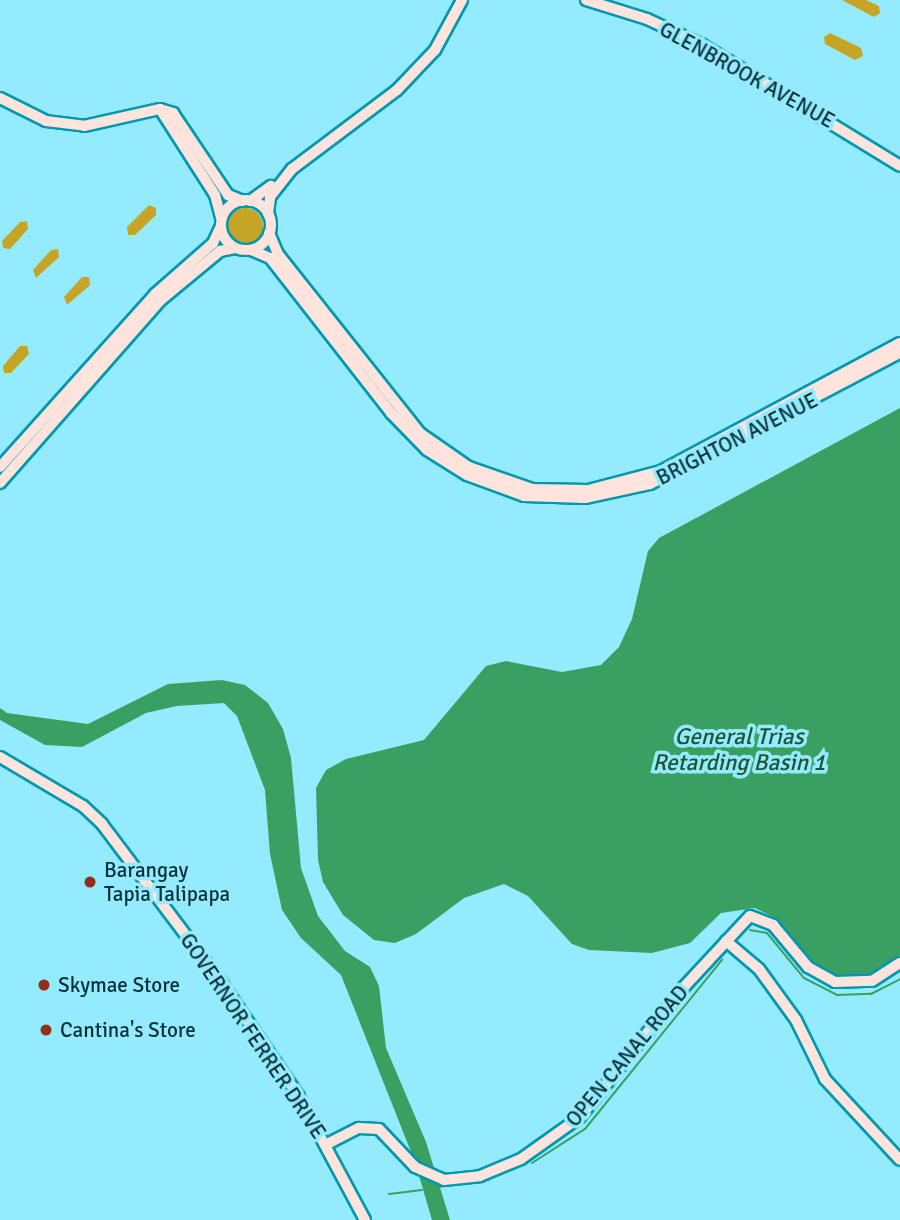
<!DOCTYPE html>
<html>
<head>
<meta charset="utf-8">
<style>
	body { margin:0 }
	#map { position:relative; width:900px; height:1220px; overflow:hidden; background:#94ebfe; font-family:Signika,sans-serif }
	div>[style] { position:absolute }
	.green>* { inset:0; background:#c6a526 }
	.round { border-radius:50% }
	.water>* { inset:0; background:#3aa062 }
	.stream>* { height:2px; margin:-1px; padding:0 1px; transform-origin:1px; border-radius:1px; background:#3aa062 }
	.roads { filter:drop-shadow(2px 0 #0098af) drop-shadow(-2px 0 #0098af) drop-shadow(0 2px #0098af) drop-shadow(0 -2px #0098af) }
	.secondary>* { height:10px; margin:-5px; padding:0 5px; transform-origin:5px; border-radius:5px; background:#ffe3dd }
	.secondary>.ring { margin:-5px; padding:0; box-sizing:content-box; background:none; border:10px solid #ffe3dd; border-radius:50% }
	.dots>* { width:19px; height:19px; translate:-50% -50%; box-sizing:border-box; border:4px solid #94ebfe; border-radius:50% }
	span { translate:-50% -50%; white-space:nowrap; text-align:center; line-height:1.15; -webkit-text-stroke:7px #94ebfe; paint-order:stroke }
	.street-label { font-size:21px; color:#093037 }
	.poi-label { font-size:21px; color:#093037 }
	.left { translate:0 -50%; text-align:left }
	.water-label { font-size:23px; color:#205433; font-style:italic }
</style>
</head>
<body>
<div id="map">
	<div class="green">
		<div style="clip-path:polygon(842px 0,866px 0,879px 6px,880px 13px,874px 17px)"></div>
		<div style="clip-path:polygon(830px 33px,861px 48px,863px 56px,855px 60px,825px 44px,824px 37px)"></div>
		<div style="clip-path:polygon(149px 205px,156px 208px,156px 215px,135px 235px,128px 235px,127px 227px)"></div>
		<div class="round" style="left:227px;top:208px;width:36px;height:36px"></div>
		<div style="clip-path:polygon(20px 222px,27px 221px,28px 229px,10px 249px,3px 248px,2px 241px)"></div>
		<div style="clip-path:polygon(51px 250px,58px 249px,59px 257px,36px 278px,33px 270px)"></div>
		<div style="clip-path:polygon(82px 277px,89px 277px,90px 285px,67px 305px,64px 297px)"></div>
		<div style="clip-path:polygon(20px 346px,27px 346px,29px 354px,11px 373px,4px 373px,3px 366px)"></div>
	</div>
	<div class="water">
		<div style="clip-path:polygon(900px 408px,900px 955px,891px 966px,876px 976px,829px 977px,802px 956px,773px 917px,755px 908px,721px 913px,690px 943px,652px 953px,589px 950px,572px 944px,528px 896px,504px 884px,464px 898px,416px 934px,395px 943px,374px 940px,343px 915px,323px 882px,318px 860px,316px 788px,326px 770px,346px 759px,424px 740px,486px 666px,506px 661px,562px 672px,601px 665px,619px 647px,632px 619px,648px 551px,659px 538px)"></div>
		<div style="clip-path:polygon(222px 680px,245px 685px,268px 703px,283px 729px,291px 758px,301px 868px,318px 916px,345px 951px,370px 967px,379px 986px,386px 1048px,426px 1142px,450px 1220px,432px 1220px,415px 1162px,341px 975px,301px 938px,282px 910px,270px 854px,265px 790px,237px 716px,224px 703px,177px 706px,146px 713px,82px 747px,45px 745px,0 720px,0 708px,7px 713px,88px 724px,168px 684px)"></div>
	</div>
	<div class="stream">
		<div style="left:750px;top:930px;width:17px;rotate:10deg"></div>
		<div style="left:767px;top:933px;width:58px;rotate:50.6deg"></div>
		<div style="left:804px;top:978px;width:37px;rotate:27deg"></div>
		<div style="left:837px;top:995px;width:34px;rotate:-2deg"></div>
		<div style="left:871px;top:994px;width:33px;rotate:-27deg"></div>
		<div style="left:532px;top:1163px;width:63px;rotate:-32.7deg"></div>
		<div style="left:585px;top:1129px;width:218px;rotate:-51deg"></div>
		<div style="left:438px;top:1187px;width:51px;rotate:-7.8deg"></div>
		<div style="left:389px;top:1194px;width:33px;rotate:-7deg"></div>
	</div>
	<div class="roads">
		<div class="secondary">
			<div style="left:586px;top:0;width:64px;rotate:17.3deg"></div>
			<div style="left:647px;top:19px;width:60px;rotate:24.8deg"></div>
			<div style="left:701px;top:44px;width:233px;rotate:31.5deg"></div>
			<div style="left:0;top:98px;width:51px;rotate:26.6deg"></div>
			<div style="left:46px;top:121px;width:38px;rotate:7deg"></div>
			<div style="left:84px;top:126px;width:78px;rotate:-12.6deg"></div>
			<div style="left:160px;top:109px;width:14px;rotate:17deg"></div>
			<div style="left:173px;top:113px;width:99px;rotate:56.1deg"></div>
			<div style="left:228px;top:195px;width:16px;rotate:22deg"></div>
			<div style="left:160px;top:109px;width:102px;rotate:57.4deg"></div>
			<div style="left:215px;top:195px;width:24px;rotate:75deg"></div>
			<div class="ring" style="left:221px;top:200px;width:40px;height:40px"></div>
			<div style="left:250px;top:201px;width:26px;rotate:-36deg"></div>
			<div style="left:268px;top:214px;width:17px;rotate:-83deg"></div>
			<div style="left:270px;top:197px;width:36px;rotate:-52deg"></div>
			<div style="left:292px;top:169px;width:131px;rotate:-37deg"></div>
			<div style="left:397px;top:90px;width:55px;rotate:-46.5deg"></div>
			<div style="left:435px;top:50px;width:57px;rotate:-61.6deg"></div>
			<div style="left:269px;top:233px;width:23px;rotate:67deg"></div>
			<div style="left:278px;top:254px;width:228px;rotate:51.6deg"></div>
			<div style="left:420px;top:433px;width:60px;rotate:34.8deg"></div>
			<div style="left:469px;top:467px;width:67px;rotate:19.2deg"></div>
			<div style="left:532px;top:489px;width:56px;rotate:1deg"></div>
			<div style="left:588px;top:490px;width:75px;rotate:-14.6deg"></div>
			<div style="left:661px;top:471px;width:271px;rotate:-28.2deg"></div>
			<div style="left:251px;top:250px;width:21px;rotate:23deg"></div>
			<div style="left:270px;top:258px;width:197px;rotate:52deg"></div>
			<div style="left:391px;top:413px;width:52px;rotate:45.8deg"></div>
			<div style="left:427px;top:450px;width:47px;rotate:32deg"></div>
			<div style="left:467px;top:475px;width:61px;rotate:20.2deg"></div>
			<div style="left:524px;top:496px;width:61px;rotate:1.9deg"></div>
			<div style="left:585px;top:498px;width:66px;rotate:-12.2deg"></div>
			<div style="left:650px;top:484px;width:282px;rotate:-27.7deg"></div>
			<div style="left:0;top:467px;width:232px;rotate:-48.1deg"></div>
			<div style="left:155px;top:294px;width:77px;rotate:-41.3deg"></div>
			<div style="left:213px;top:243px;width:19px;rotate:-65deg"></div>
			<div style="left:0;top:483px;width:244px;rotate:-48.7deg"></div>
			<div style="left:161px;top:300px;width:77px;rotate:-39.7deg"></div>
			<div style="left:220px;top:251px;width:15px;rotate:-11deg"></div>
			<div style="left:0;top:757px;width:96px;rotate:30.6deg"></div>
			<div style="left:83px;top:806px;width:26px;rotate:43deg"></div>
			<div style="left:102px;top:824px;width:198px;rotate:53deg"></div>
			<div style="left:221px;top:982px;width:137px;rotate:55.7deg"></div>
			<div style="left:298px;top:1095px;width:142px;rotate:61.8deg"></div>
			<div style="left:726px;top:941px;width:43px;rotate:40.3deg"></div>
			<div style="left:759px;top:969px;width:63px;rotate:54deg"></div>
			<div style="left:796px;top:1020px;width:66px;rotate:63.8deg"></div>
			<div style="left:825px;top:1079px;width:110px;rotate:47.2deg"></div>
			<div style="left:327px;top:1144px;width:36px;rotate:-27deg"></div>
			<div style="left:359px;top:1128px;width:20px;rotate:3deg"></div>
			<div style="left:379px;top:1129px;width:52px;rotate:46.5deg"></div>
			<div style="left:415px;top:1167px;width:32px;rotate:24deg"></div>
			<div style="left:444px;top:1180px;width:36px;rotate:-6deg"></div>
			<div style="left:480px;top:1176px;width:44px;rotate:-22.5deg"></div>
			<div style="left:521px;top:1159px;width:72px;rotate:-35.4deg"></div>
			<div style="left:580px;top:1117px;width:165px;rotate:-51.4deg"></div>
			<div style="left:683px;top:988px;width:98px;rotate:-47.1deg"></div>
			<div style="left:750px;top:916px;width:25px;rotate:21deg"></div>
			<div style="left:773px;top:925px;width:55px;rotate:50.2deg"></div>
			<div style="left:808px;top:967px;width:31px;rotate:29deg"></div>
			<div style="left:835px;top:982px;width:37px;rotate:-2deg"></div>
			<div style="left:872px;top:981px;width:33px;rotate:-33deg"></div>
		</div>
	</div>
	<div class="dots">
		<div style="left:90px;top:882px;background:#962d18"></div>
		<div style="left:44px;top:985px;background:#962d18"></div>
		<div style="left:46px;top:1030px;background:#962d18"></div>
	</div>
	<div class="street-label">
		<span style="left:747px;top:75px;rotate:29deg">GLENBROOK AVENUE</span>
		<span style="left:737px;top:439px;rotate:-27deg">BRIGHTON AVENUE</span>
		<span style="left:253px;top:1036px;rotate:56deg">GOVERNOR FERRER DRIVE</span>
		<span style="left:627px;top:1056px;rotate:-50deg">OPEN CANAL ROAD</span>
	</div>
	<div class="poi-label">
		<span class="left" style="left:104px;top:882px">Barangay<br>Tapia Talipapa</span>
		<span class="left" style="left:58px;top:985px">Skymae Store</span>
		<span class="left" style="left:60px;top:1030px">Cantina's Store</span>
	</div>
	<div class="water-label">
		<span style="left:739px;top:750px">General Trias<br>Retarding Basin 1</span>
	</div>
</div>
</body>
</html>
